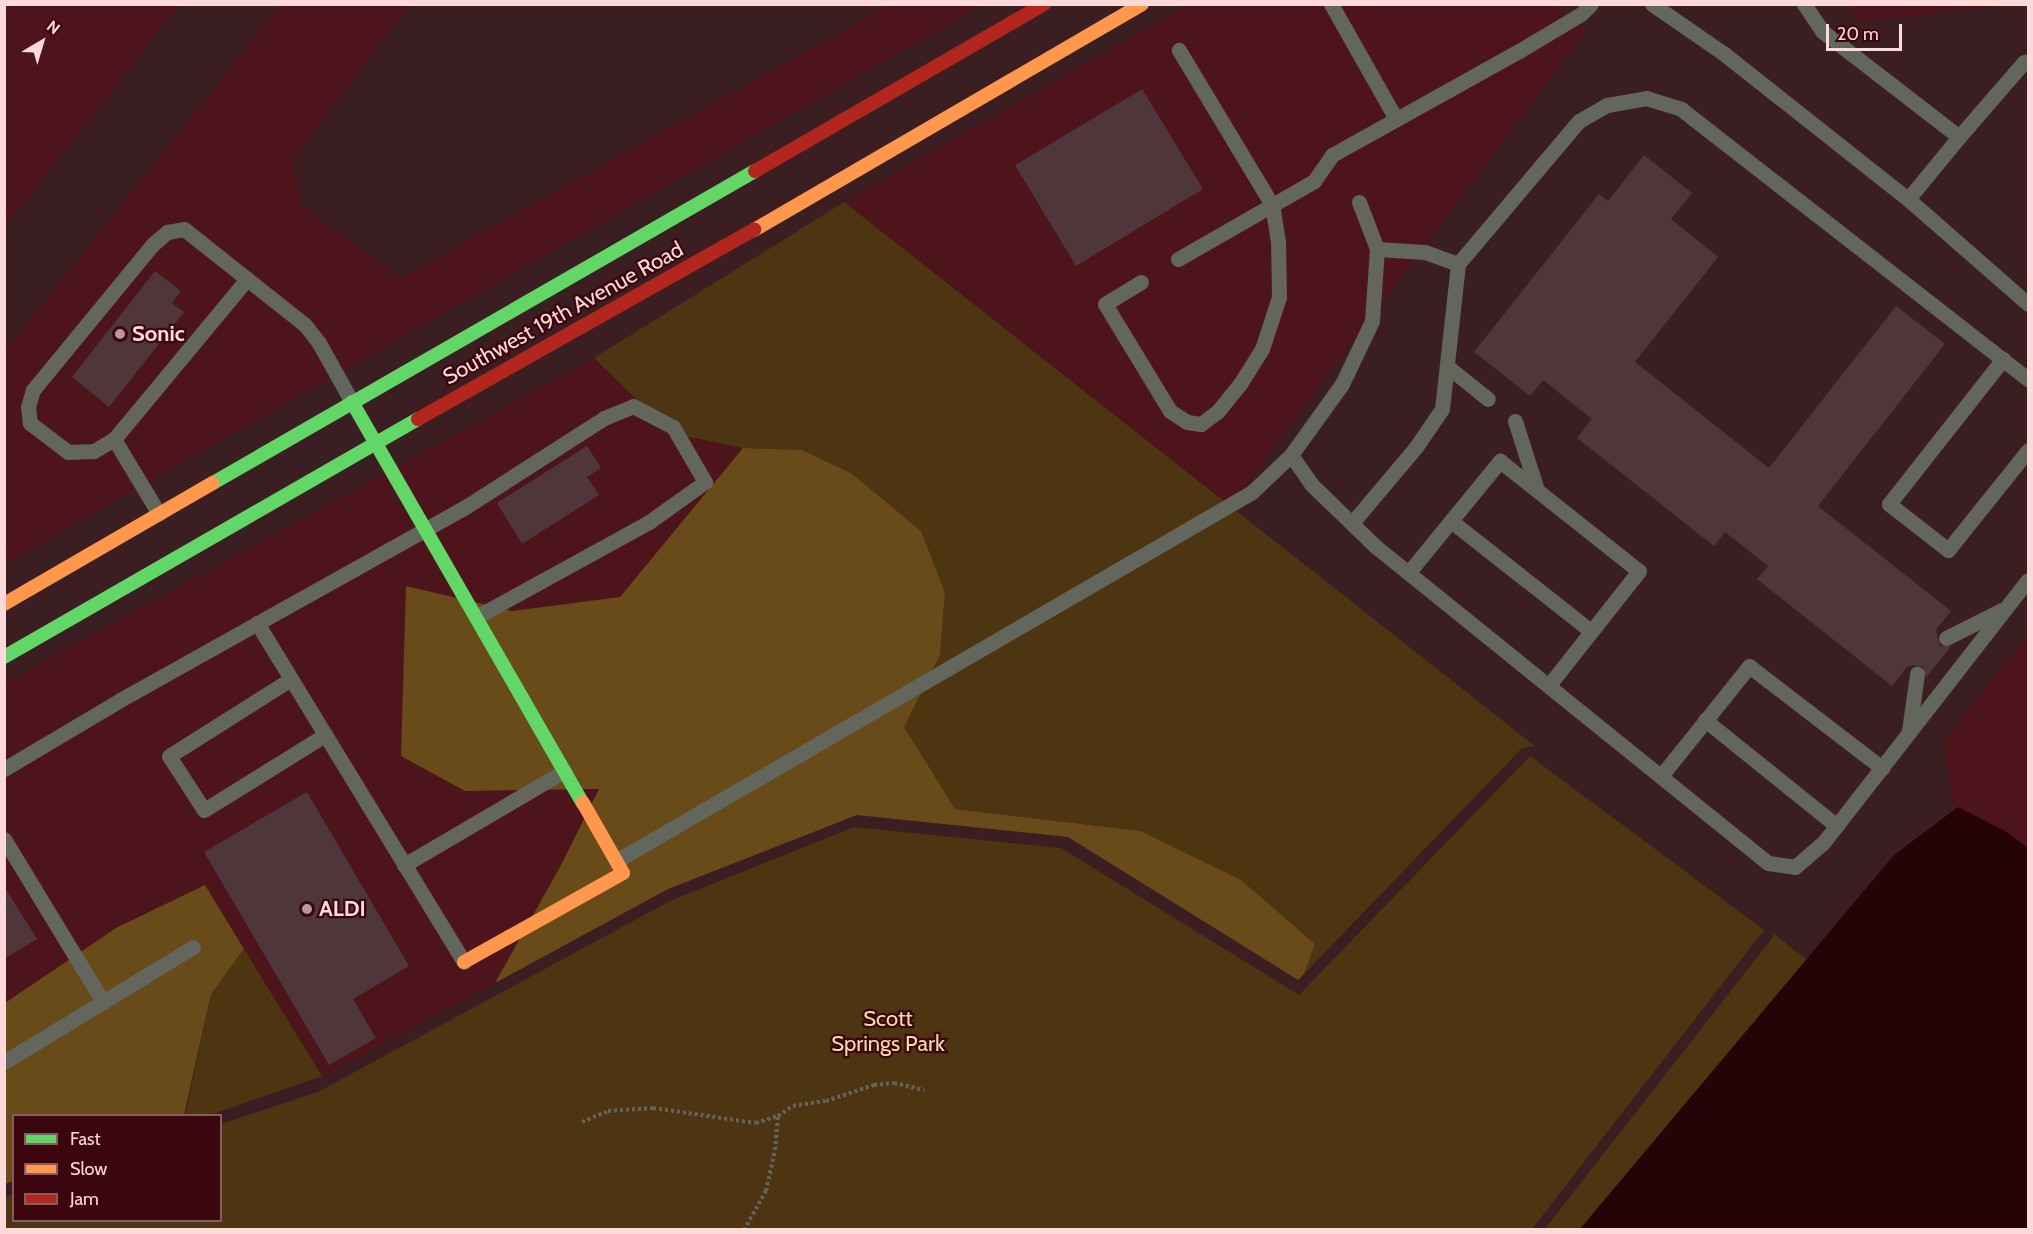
<!DOCTYPE html>
<html>
<head>
<meta charset="utf-8">
<style>
	body { margin:0 }
	#map { position:relative; width:2033px; height:1234px; overflow:hidden; background:#3b1e21; font-family:Cabin,sans-serif }
	div>[style] { position:absolute }
	.built>* { inset:0; background:#4e141b }
	.green>* { inset:0; background:#4d3511 }
	.forest>* { inset:0; background:#694a19 }
	.water>* { inset:0; background:#250306 }
	.building>* { inset:0; background:#4e363b }
	.path>* { height:4px; margin-top:-2px; transform-origin:0; background:repeating-linear-gradient(90deg,#66625c 0 3px,transparent 0 6px) }
	.lane>* { height:15px; margin:-7.5px; padding:0 7.5px; transform-origin:7.5px; border-radius:7.5px; background:#62665c }
	.fast>* { height:14px; margin:-7px; padding:0 7px; transform-origin:7px; border-radius:7px; background:#63d668 }
	.slow>* { height:14px; margin:-7px; padding:0 7px; transform-origin:7px; border-radius:7px; background:#ff974d }
	.jam>* { height:14px; margin:-7px; padding:0 7px; transform-origin:7px; border-radius:7px; background:#b3261e }
	.dots>* { width:16px; height:16px; translate:-50% -50%; box-sizing:border-box; border:3px solid #3c060e; border-radius:50% }
	span { translate:-50% -50%; white-space:nowrap; text-align:center; line-height:1.15; -webkit-text-stroke:4.5px #3c060e; paint-order:stroke }
	.street-label { font-size:22px; color:#fed9d9 }
	.poi-label { font-size:22px; color:#fed9d9; font-weight:700 }
	.left { translate:0 -50%; text-align:left }
	.park-label { font-size:22px; color:#f9dcae }
	.frame { position:absolute; inset:0; border:6px solid #fed9d9; pointer-events:none }
	.legend { position:absolute; left:12px; top:1114px; width:210px; height:108px; box-sizing:border-box; background:#3c060e; border:2px solid #8a5a5f; margin:0; padding:8px 10px; list-style:none; font-size:18px; color:#fed9d9 }
	.legend li { display:flex; align-items:center; gap:12px; height:30px }
	.legend b { width:30px; border:2px solid #8a5a5f }
	.north { position:absolute; left:12px; top:12px; width:60px; height:60px; -webkit-text-stroke:4px #3c060e; paint-order:stroke; rotate:38deg; font-size:16px; font-weight:700; line-height:24px; text-align:center; color:#fed9d9 }
	.north::after { content:''; display:block; margin:auto; width:21px; height:27px; background:#fed9d9; clip-path:polygon(50% 0,100% 100%,50% 72%,0 100%) }
	.scale { position:absolute; left:1826px; top:24px; width:76px; height:27px; box-sizing:border-box; border:3px solid #fed9d9; border-top:0; padding-left:8px; font-size:18px; line-height:21px; white-space:nowrap; color:#fed9d9; -webkit-text-stroke:4px #3c060e; paint-order:stroke }
</style>
</head>
<body>
<div id="map">
	<div class="built">
		<div style="clip-path:polygon(5px 4px,179px 5px,5px 227px,4px 5px)"></div>
		<div style="clip-path:polygon(280px 5px,410px 5px,292px 159px,301px 205px,401px 278px,889px 5px,983px 5px,5px 564px,5px 342px,12px 342px)"></div>
		<div style="clip-path:polygon(1188px 5px,1552px 5px,1586px 31px,1230px 506px,844px 202px)"></div>
		<div style="clip-path:polygon(1849px 5px,2009px 5px,1859px 22px)"></div>
		<div style="clip-path:polygon(594px 358px,637px 400px,685px 436px,743px 448px,621px 597px,512px 611px,406px 586px,465px 791px,599px 789px,561px 865px,495px 983px,322px 1076px,205px 885px,116px 928px,5px 1003px,5px 683px)"></div>
		<div style="clip-path:polygon(2028px 634px,2028px 848px,2007px 832px,1958px 808px,1954px 810px,1944px 741px)"></div>
	</div>
	<div class="green">
		<div style="clip-path:polygon(844px 202px,1535px 746px,1522px 748px,1304px 974px,1315px 944px,1241px 880px,1141px 831px,955px 809px,903px 727px,940px 655px,945px 593px,920px 531px,851px 473px,802px 450px,743px 448px,685px 436px,637px 400px,594px 358px)"></div>
		<div style="clip-path:polygon(1530px 756px,1764px 930px,1532px 1229px,5px 1229px,5px 1197px,13px 1194px,14px 1220px,220px 1220px,221px 1124px,318px 1092px,670px 901px,854px 827px,1061px 848px,1299px 995px)"></div>
		<div style="clip-path:polygon(1773px 933px,1807px 960px,1580px 1229px,1544px 1230px,1773px 937px)"></div>
		<div style="clip-path:polygon(244px 949px,322px 1076px,210px 1115px,185px 1116px,211px 994px)"></div>
	</div>
	<div class="forest">
		<div style="clip-path:polygon(743px 448px,802px 450px,851px 473px,921px 531px,945px 593px,940px 655px,904px 727px,955px 809px,1141px 831px,1241px 880px,1315px 944px,1304px 974px,1298px 980px,1068px 837px,857px 815px,668px 889px,495px 983px,561px 865px,599px 789px,465px 791px,401px 756px,406px 586px,512px 611px,620px 597px)"></div>
		<div style="clip-path:polygon(205px 885px,244px 949px,211px 994px,184px 1115px,14px 1116px,13px 1181px,5px 1184px,5px 1003px,116px 928px)"></div>
	</div>
	<div class="water">
		<div style="clip-path:polygon(1958px 807px,2007px 832px,2028px 848px,2028px 1229px,1580px 1229px,1894px 855px)"></div>
	</div>
	<div class="building">
		<div style="clip-path:polygon(1142px 89px,1203px 189px,1076px 266px,1015px 165px)"></div>
		<div style="clip-path:polygon(1644px 155px,1692px 193px,1671px 219px,1718px 257px,1635px 362px,1769px 468px,1896px 306px,1945px 344px,1818px 506px,1951px 611px,1936px 630px,1940px 646px,1951px 646px,1926px 678px,1923px 667px,1914px 665px,1907px 667px,1892px 686px,1757px 579px,1768px 566px,1725px 532px,1714px 546px,1577px 438px,1592px 419px,1543px 380px,1530px 396px,1474px 352px,1599px 194px,1608px 201px)"></div>
		<div style="clip-path:polygon(155px 271px,181px 291px,172px 303px,184px 312px,109px 407px,72px 377px)"></div>
		<div style="clip-path:polygon(587px 446px,601px 468px,587px 477px,599px 495px,522px 544px,497px 503px)"></div>
		<div style="clip-path:polygon(307px 792px,409px 966px,353px 999px,376px 1038px,329px 1065px,204px 852px)"></div>
		<div style="clip-path:polygon(4px 886px,37px 939px,4px 959px)"></div>
	</div>
	<div class="path">
		<div style="left:582px;top:1122px;width:28px;rotate:-23deg"></div>
		<div style="left:608px;top:1111px;width:45px;rotate:-3.8deg"></div>
		<div style="left:653px;top:1108px;width:104px;rotate:8.3deg"></div>
		<div style="left:756px;top:1123px;width:23px;rotate:-18deg"></div>
		<div style="left:778px;top:1116px;width:18px;rotate:-34deg"></div>
		<div style="left:793px;top:1106px;width:33px;rotate:-9deg"></div>
		<div style="left:826px;top:1101px;width:51px;rotate:-18.4deg"></div>
		<div style="left:874px;top:1085px;width:20px;rotate:-6deg"></div>
		<div style="left:894px;top:1083px;width:31px;rotate:13deg"></div>
		<div style="left:744px;top:1230px;width:45px;rotate:-60.6deg"></div>
		<div style="left:766px;top:1191px;width:42px;rotate:-77.6deg"></div>
		<div style="left:775px;top:1150px;width:34px;rotate:-85deg"></div>
	</div>
	<div class="lane">
		<div style="left:1331px;top:4px;width:132px;rotate:60.5deg"></div>
		<div style="left:1652px;top:4px;width:86px;rotate:34.6deg"></div>
		<div style="left:1723px;top:53px;width:236px;rotate:38.3deg"></div>
		<div style="left:1908px;top:199px;width:159px;rotate:41.2deg"></div>
		<div style="left:1804px;top:4px;width:32px;rotate:56deg"></div>
		<div style="left:1822px;top:31px;width:173px;rotate:37.7deg"></div>
		<div style="left:1959px;top:137px;width:80px;rotate:129.4deg"></div>
		<div style="left:1959px;top:137px;width:99px;rotate:-49.1deg"></div>
		<div style="left:2024px;top:62px;width:4px;rotate:-14deg"></div>
		<div style="left:1359px;top:202px;width:50px;rotate:69deg"></div>
		<div style="left:1377px;top:249px;width:72px;rotate:94deg"></div>
		<div style="left:1372px;top:321px;width:70px;rotate:115.5deg"></div>
		<div style="left:1342px;top:384px;width:87px;rotate:125.7deg"></div>
		<div style="left:1291px;top:455px;width:35px;rotate:55deg"></div>
		<div style="left:1311px;top:484px;width:89px;rotate:44.1deg"></div>
		<div style="left:1375px;top:546px;width:505px;rotate:38.89deg"></div>
		<div style="left:1768px;top:863px;width:27px;rotate:8deg"></div>
		<div style="left:1795px;top:867px;width:37px;rotate:-41deg"></div>
		<div style="left:1823px;top:843px;width:333px;rotate:-52.1deg"></div>
		<div style="left:1377px;top:249px;width:48px;rotate:3.6deg"></div>
		<div style="left:1425px;top:252px;width:35px;rotate:20deg"></div>
		<div style="left:1458px;top:264px;width:187px;rotate:-49.8deg"></div>
		<div style="left:1579px;top:121px;width:32px;rotate:-30deg"></div>
		<div style="left:1607px;top:105px;width:40px;rotate:-10deg"></div>
		<div style="left:1646px;top:98px;width:37px;rotate:17deg"></div>
		<div style="left:1681px;top:109px;width:440px;rotate:37.9deg"></div>
		<div style="left:1178px;top:259px;width:157px;rotate:-29.8deg"></div>
		<div style="left:1314px;top:181px;width:32px;rotate:-55deg"></div>
		<div style="left:1332px;top:155px;width:214px;rotate:-29.1deg"></div>
		<div style="left:1519px;top:51px;width:72px;rotate:-30.8deg"></div>
		<div style="left:1581px;top:14px;width:14px;rotate:-45deg"></div>
		<div style="left:247px;top:279px;width:208px;rotate:129.7deg"></div>
		<div style="left:114px;top:439px;width:23px;rotate:149deg"></div>
		<div style="left:94px;top:451px;width:26px;rotate:178deg"></div>
		<div style="left:68px;top:452px;width:48px;rotate:-142.7deg"></div>
		<div style="left:30px;top:423px;width:16px;rotate:-97deg"></div>
		<div style="left:28px;top:407px;width:18px;rotate:-74deg"></div>
		<div style="left:33px;top:390px;width:188px;rotate:-50.6deg"></div>
		<div style="left:152px;top:245px;width:20px;rotate:-41deg"></div>
		<div style="left:167px;top:232px;width:17px;rotate:-10deg"></div>
		<div style="left:184px;top:229px;width:80px;rotate:38.4deg"></div>
		<div style="left:247px;top:279px;width:74px;rotate:38.4deg"></div>
		<div style="left:305px;top:325px;width:23px;rotate:52deg"></div>
		<div style="left:319px;top:343px;width:68px;rotate:60.8deg"></div>
		<div style="left:1141px;top:282px;width:42px;rotate:148.6deg"></div>
		<div style="left:1105px;top:304px;width:125px;rotate:58.7deg"></div>
		<div style="left:1170px;top:411px;width:20px;rotate:33deg"></div>
		<div style="left:1187px;top:422px;width:14px;rotate:8deg"></div>
		<div style="left:1201px;top:424px;width:21px;rotate:-37deg"></div>
		<div style="left:1218px;top:411px;width:35px;rotate:-51deg"></div>
		<div style="left:1240px;top:384px;width:41px;rotate:-57.8deg"></div>
		<div style="left:1262px;top:349px;width:55px;rotate:-71.9deg"></div>
		<div style="left:1279px;top:297px;width:55px;rotate:-91deg"></div>
		<div style="left:1278px;top:242px;width:37px;rotate:-99deg"></div>
		<div style="left:1272px;top:205px;width:181px;rotate:-121deg"></div>
		<div style="left:2003px;top:359px;width:184px;rotate:128.2deg"></div>
		<div style="left:1889px;top:504px;width:75px;rotate:37.9deg"></div>
		<div style="left:1948px;top:550px;width:128px;rotate:-51.3deg"></div>
		<div style="left:1448px;top:367px;width:51px;rotate:38.7deg"></div>
		<div style="left:1515px;top:421px;width:72px;rotate:72.3deg"></div>
		<div style="left:114px;top:439px;width:87px;rotate:59deg"></div>
		<div style="left:1451px;top:521px;width:178px;rotate:38.2deg"></div>
		<div style="left:1352px;top:523px;width:99px;rotate:-49.9deg"></div>
		<div style="left:1416px;top:447px;width:46px;rotate:-55.6deg"></div>
		<div style="left:1442px;top:409px;width:146px;rotate:-83.7deg"></div>
		<div style="left:1409px;top:572px;width:144px;rotate:-50.7deg"></div>
		<div style="left:1500px;top:461px;width:177px;rotate:38.4deg"></div>
		<div style="left:1639px;top:571px;width:145px;rotate:128.3deg"></div>
		<div style="left:257px;top:623px;width:397px;rotate:58.6deg"></div>
		<div style="left:1946px;top:638px;width:63px;rotate:-26.6deg"></div>
		<div style="left:291px;top:679px;width:144px;rotate:147.7deg"></div>
		<div style="left:169px;top:756px;width:64px;rotate:57.1deg"></div>
		<div style="left:204px;top:810px;width:142px;rotate:-31.8deg"></div>
		<div style="left:1705px;top:720px;width:169px;rotate:38.8deg"></div>
		<div style="left:1909px;top:731px;width:58px;rotate:-82deg"></div>
		<div style="left:4px;top:769px;width:135px;rotate:-30.7deg"></div>
		<div style="left:120px;top:700px;width:398px;rotate:-29.2deg"></div>
		<div style="left:467px;top:506px;width:163px;rotate:-32.7deg"></div>
		<div style="left:604px;top:418px;width:31px;rotate:-22deg"></div>
		<div style="left:633px;top:406px;width:45px;rotate:27.7deg"></div>
		<div style="left:673px;top:427px;width:64px;rotate:59.8deg"></div>
		<div style="left:705px;top:482px;width:69px;rotate:144.5deg"></div>
		<div style="left:649px;top:522px;width:197px;rotate:151.2deg"></div>
		<div style="left:1661px;top:776px;width:141px;rotate:-51.3deg"></div>
		<div style="left:1749px;top:666px;width:168px;rotate:37.5deg"></div>
		<div style="left:4px;top:839px;width:191px;rotate:58.7deg"></div>
		<div style="left:616px;top:861px;width:735px;rotate:-30.12deg"></div>
		<div style="left:1252px;top:492px;width:54px;rotate:-43.5deg"></div>
		<div style="left:404px;top:865px;width:186px;rotate:-30.4deg"></div>
		<div style="left:4px;top:1062px;width:221px;rotate:-31.3deg"></div>
	</div>
	<div class="fast">
		<div style="left:352px;top:402px;width:463px;rotate:60.1deg"></div>
		<div style="left:213px;top:483px;width:625px;rotate:-29.93deg"></div>
		<div style="left:4px;top:657px;width:478px;rotate:-29.9deg"></div>
	</div>
	<div class="slow">
		<div style="left:754px;top:230px;width:449px;rotate:-30.2deg"></div>
		<div style="left:4px;top:604px;width:241px;rotate:-30.1deg"></div>
		<div style="left:464px;top:962px;width:182px;rotate:-29.2deg"></div>
		<div style="left:623px;top:873px;width:81px;rotate:-119.7deg"></div>
	</div>
	<div class="jam">
		<div style="left:755px;top:171px;width:334px;rotate:-30deg"></div>
		<div style="left:418px;top:419px;width:386px;rotate:-29.4deg"></div>
	</div>
	<div class="dots">
		<div style="left:120px;top:334px;background:#ba9899"></div>
		<div style="left:307px;top:909px;background:#ba9899"></div>
	</div>
	<div class="street-label">
		<span style="left:563px;top:313px;rotate:-29deg">Southwest 19th Avenue Road</span>
	</div>
	<div class="poi-label">
		<span class="left" style="left:132px;top:334px">Sonic</span>
		<span class="left" style="left:319px;top:909px">ALDI</span>
	</div>
	<div class="park-label">
		<span style="left:888px;top:1031px">Scott<br>Springs Park</span>
	</div>
	<div class="frame"></div>
	<ul class="legend">
	<li><b style="height:8px;background:#63d668"></b>Fast</li>
	<li><b style="height:8px;background:#ff974d"></b>Slow</li>
	<li><b style="height:8px;background:#b3261e"></b>Jam</li>
	</ul>
	<div class="north">N</div>
	<div class="scale">20 m</div>
</div>
</body>
</html>
